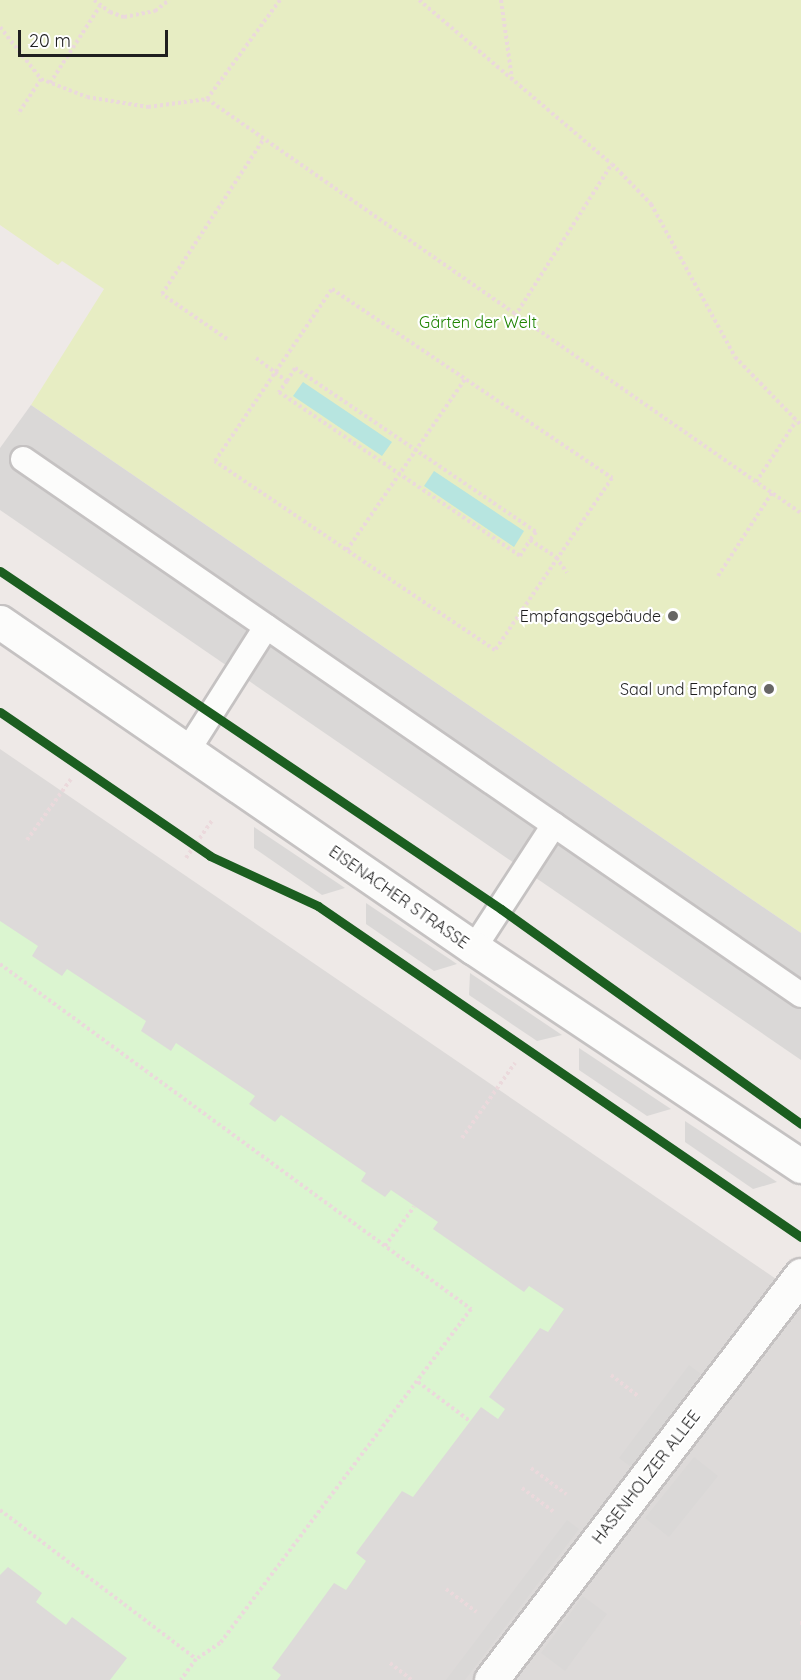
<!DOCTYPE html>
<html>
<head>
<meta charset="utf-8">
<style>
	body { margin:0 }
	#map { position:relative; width:801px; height:1680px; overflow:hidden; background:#eee9e7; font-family:Quicksand,sans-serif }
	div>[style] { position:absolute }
	.residential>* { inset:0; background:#dddad9 }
	.grass>* { inset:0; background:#e7edc3 }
	.park>* { inset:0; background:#dbf5d0 }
	.parking>* { inset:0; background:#dad8d7 }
	.water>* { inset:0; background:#b7e5e0 }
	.path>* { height:4px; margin-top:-2px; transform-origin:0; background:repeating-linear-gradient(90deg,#ebd9dc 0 3px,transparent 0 6px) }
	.roads { filter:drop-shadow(2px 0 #c5c2c2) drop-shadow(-2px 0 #c5c2c2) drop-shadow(0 2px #c5c2c2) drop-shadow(0 -2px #c5c2c2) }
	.service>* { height:24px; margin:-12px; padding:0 12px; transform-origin:12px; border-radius:12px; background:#fcfcfb }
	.minor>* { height:33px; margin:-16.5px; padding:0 16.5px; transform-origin:16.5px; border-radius:16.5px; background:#fcfcfb }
	.tertiary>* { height:33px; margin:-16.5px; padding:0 16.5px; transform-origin:16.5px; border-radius:16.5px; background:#fcfcfb }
	.cycleway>* { height:9px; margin:-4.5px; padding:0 4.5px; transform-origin:4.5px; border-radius:4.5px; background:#1b5e20 }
	.dots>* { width:16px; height:16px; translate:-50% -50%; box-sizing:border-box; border:3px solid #fff; border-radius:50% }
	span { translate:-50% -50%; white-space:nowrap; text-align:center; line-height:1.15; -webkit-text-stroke:4.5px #fff; paint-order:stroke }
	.park-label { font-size:16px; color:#1f8401 }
	.poi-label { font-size:16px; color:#1f1f1f }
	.right { translate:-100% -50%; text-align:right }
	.street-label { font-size:16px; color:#1f1f1f }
	.scale { position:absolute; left:18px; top:30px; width:150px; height:27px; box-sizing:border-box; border:3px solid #1f1f1f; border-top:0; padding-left:8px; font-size:18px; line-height:21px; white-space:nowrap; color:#1f1f1f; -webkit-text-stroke:4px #fff; paint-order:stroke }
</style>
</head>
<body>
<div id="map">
	<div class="residential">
		<div style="clip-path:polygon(0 749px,801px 1296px,801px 1680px,0 1680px)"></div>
	</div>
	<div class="grass">
		<div style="clip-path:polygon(0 0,801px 0,801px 933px,31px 405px,104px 289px,62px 261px,58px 265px,0 225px)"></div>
	</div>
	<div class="park">
		<div style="clip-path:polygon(0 921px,38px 946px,32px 956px,62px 976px,67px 969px,146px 1021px,141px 1031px,171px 1051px,176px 1043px,255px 1096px,249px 1104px,275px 1122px,281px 1115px,366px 1173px,361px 1181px,385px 1197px,391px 1190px,438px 1222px,433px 1229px,524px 1292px,529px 1286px,564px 1309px,548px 1332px,540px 1328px,489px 1397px,505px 1409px,498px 1419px,481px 1407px,413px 1497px,402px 1491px,356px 1553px,366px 1561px,346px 1590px,334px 1583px,272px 1668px,281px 1675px,277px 1680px,110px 1680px,127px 1658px,72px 1617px,66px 1625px,36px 1602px,42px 1593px,8px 1567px,0 1575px)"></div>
	</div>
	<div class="parking">
		<div style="clip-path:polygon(31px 405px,801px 933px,801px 1060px,0 510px,0 448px)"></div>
		<div style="clip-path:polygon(254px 827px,345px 888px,322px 895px,254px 848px)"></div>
		<div style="clip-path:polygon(366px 903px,457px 964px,434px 971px,366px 924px)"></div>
		<div style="clip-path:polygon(470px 973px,562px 1035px,537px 1041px,469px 995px)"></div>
		<div style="clip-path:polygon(579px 1048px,671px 1109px,647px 1116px,579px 1070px)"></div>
		<div style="clip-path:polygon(685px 1121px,777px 1182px,753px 1189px,685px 1142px)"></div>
		<div style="clip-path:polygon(689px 1365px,701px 1374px,631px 1467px,619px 1458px)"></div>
		<div style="clip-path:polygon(694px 1457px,718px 1476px,669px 1537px,645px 1518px)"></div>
		<div style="clip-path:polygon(567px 1520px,579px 1529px,465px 1680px,446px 1680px)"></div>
		<div style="clip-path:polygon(583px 1596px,607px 1614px,565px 1671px,541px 1653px)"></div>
	</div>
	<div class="water">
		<div style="clip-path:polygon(303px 382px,392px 442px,382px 456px,293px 396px)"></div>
		<div style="clip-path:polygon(434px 471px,524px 531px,514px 547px,424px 486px)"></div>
	</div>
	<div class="path">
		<div style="left:94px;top:0;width:20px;rotate:37deg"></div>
		<div style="left:110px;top:12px;width:15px;rotate:20deg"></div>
		<div style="left:124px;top:17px;width:32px;rotate:-11deg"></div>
		<div style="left:155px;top:11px;width:18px;rotate:-38deg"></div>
		<div style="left:419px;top:0;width:253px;rotate:40.4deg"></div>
		<div style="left:612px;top:164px;width:56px;rotate:45.7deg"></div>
		<div style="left:651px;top:204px;width:175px;rotate:61.2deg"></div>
		<div style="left:735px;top:357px;width:95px;rotate:45.9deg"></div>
		<div style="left:501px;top:0;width:80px;rotate:82.1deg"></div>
		<div style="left:0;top:27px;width:66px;rotate:51.7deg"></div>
		<div style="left:41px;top:79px;width:42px;rotate:123.3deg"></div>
		<div style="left:41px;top:79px;width:49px;rotate:21.4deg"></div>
		<div style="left:87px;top:97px;width:62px;rotate:9.3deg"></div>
		<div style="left:148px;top:107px;width:60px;rotate:-7.7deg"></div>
		<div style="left:207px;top:99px;width:123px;rotate:-53.6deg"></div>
		<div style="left:50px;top:83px;width:92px;rotate:-57deg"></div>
		<div style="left:207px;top:99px;width:724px;rotate:34.88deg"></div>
		<div style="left:332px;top:289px;width:338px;rotate:34deg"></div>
		<div style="left:612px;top:478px;width:208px;rotate:124.2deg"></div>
		<div style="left:495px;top:650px;width:338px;rotate:-146deg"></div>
		<div style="left:215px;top:461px;width:208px;rotate:-55.8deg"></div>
		<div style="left:515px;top:316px;width:180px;rotate:-57.5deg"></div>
		<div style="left:227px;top:339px;width:79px;rotate:-145.3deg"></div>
		<div style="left:162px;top:294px;width:184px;rotate:-56.7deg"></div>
		<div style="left:256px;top:358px;width:39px;rotate:37deg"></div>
		<div style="left:287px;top:381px;width:15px;rotate:-58deg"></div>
		<div style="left:295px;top:368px;width:292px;rotate:34.2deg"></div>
		<div style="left:536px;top:532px;width:10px;rotate:127deg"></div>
		<div style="left:530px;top:540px;width:31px;rotate:33deg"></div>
		<div style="left:556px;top:557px;width:19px;rotate:55deg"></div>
		<div style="left:287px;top:381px;width:14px;rotate:126deg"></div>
		<div style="left:279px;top:392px;width:292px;rotate:34.2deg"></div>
		<div style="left:520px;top:556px;width:19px;rotate:-58deg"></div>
		<div style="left:756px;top:482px;width:73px;rotate:-56.7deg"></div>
		<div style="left:347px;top:550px;width:208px;rotate:-55.4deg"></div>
		<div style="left:718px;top:576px;width:99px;rotate:-57deg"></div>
		<div style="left:27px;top:840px;width:75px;rotate:-54.2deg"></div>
		<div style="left:186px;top:858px;width:47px;rotate:-55.3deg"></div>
		<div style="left:0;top:964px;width:584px;rotate:36.22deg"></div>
		<div style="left:471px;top:1309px;width:418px;rotate:126.9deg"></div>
		<div style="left:220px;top:1643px;width:29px;rotate:146deg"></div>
		<div style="left:196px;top:1659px;width:26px;rotate:126deg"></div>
		<div style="left:462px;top:1138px;width:92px;rotate:-54.8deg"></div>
		<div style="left:385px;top:1246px;width:49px;rotate:-53.4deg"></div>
		<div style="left:611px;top:1375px;width:36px;rotate:38deg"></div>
		<div style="left:418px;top:1382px;width:66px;rotate:37deg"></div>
		<div style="left:531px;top:1468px;width:44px;rotate:36.6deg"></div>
		<div style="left:522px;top:1488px;width:39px;rotate:37deg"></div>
		<div style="left:0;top:1510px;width:246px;rotate:37.2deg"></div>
		<div style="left:446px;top:1589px;width:38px;rotate:37deg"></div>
		<div style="left:800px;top:1623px;width:1px"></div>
		<div style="left:390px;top:1663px;width:28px;rotate:38deg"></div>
	</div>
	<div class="roads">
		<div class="service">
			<div style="left:23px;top:459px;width:945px;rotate:34.56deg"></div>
			<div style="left:188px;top:750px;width:146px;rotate:-57.6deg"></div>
			<div style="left:474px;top:948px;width:147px;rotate:-57deg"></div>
		</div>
		<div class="minor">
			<div style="left:491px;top:1680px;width:510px;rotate:-52.57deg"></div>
		</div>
		<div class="tertiary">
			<div style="left:0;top:622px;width:575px;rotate:34.52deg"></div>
			<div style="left:474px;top:948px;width:393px;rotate:33.7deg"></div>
		</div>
	</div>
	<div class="cycleway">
		<div style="left:0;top:571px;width:604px;rotate:34.01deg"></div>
		<div style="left:501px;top:909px;width:369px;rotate:35.6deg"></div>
		<div style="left:0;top:712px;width:255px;rotate:34.4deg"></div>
		<div style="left:210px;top:856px;width:119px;rotate:24.8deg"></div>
		<div style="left:318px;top:906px;width:586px;rotate:34.42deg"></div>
	</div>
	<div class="dots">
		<div style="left:673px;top:616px;background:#676665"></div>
		<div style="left:769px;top:689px;background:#676665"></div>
	</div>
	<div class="park-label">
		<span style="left:478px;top:322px">Gärten der Welt</span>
	</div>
	<div class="poi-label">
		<span class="right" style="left:661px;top:616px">Empfangsgebäude</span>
		<span class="right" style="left:757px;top:689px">Saal und Empfang</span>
	</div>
	<div class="street-label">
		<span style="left:399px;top:897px;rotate:35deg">EISENACHER STRASSE</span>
		<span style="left:646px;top:1477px;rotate:-52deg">HASENHOLZER ALLEE</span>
	</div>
	<div class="scale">20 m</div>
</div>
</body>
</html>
